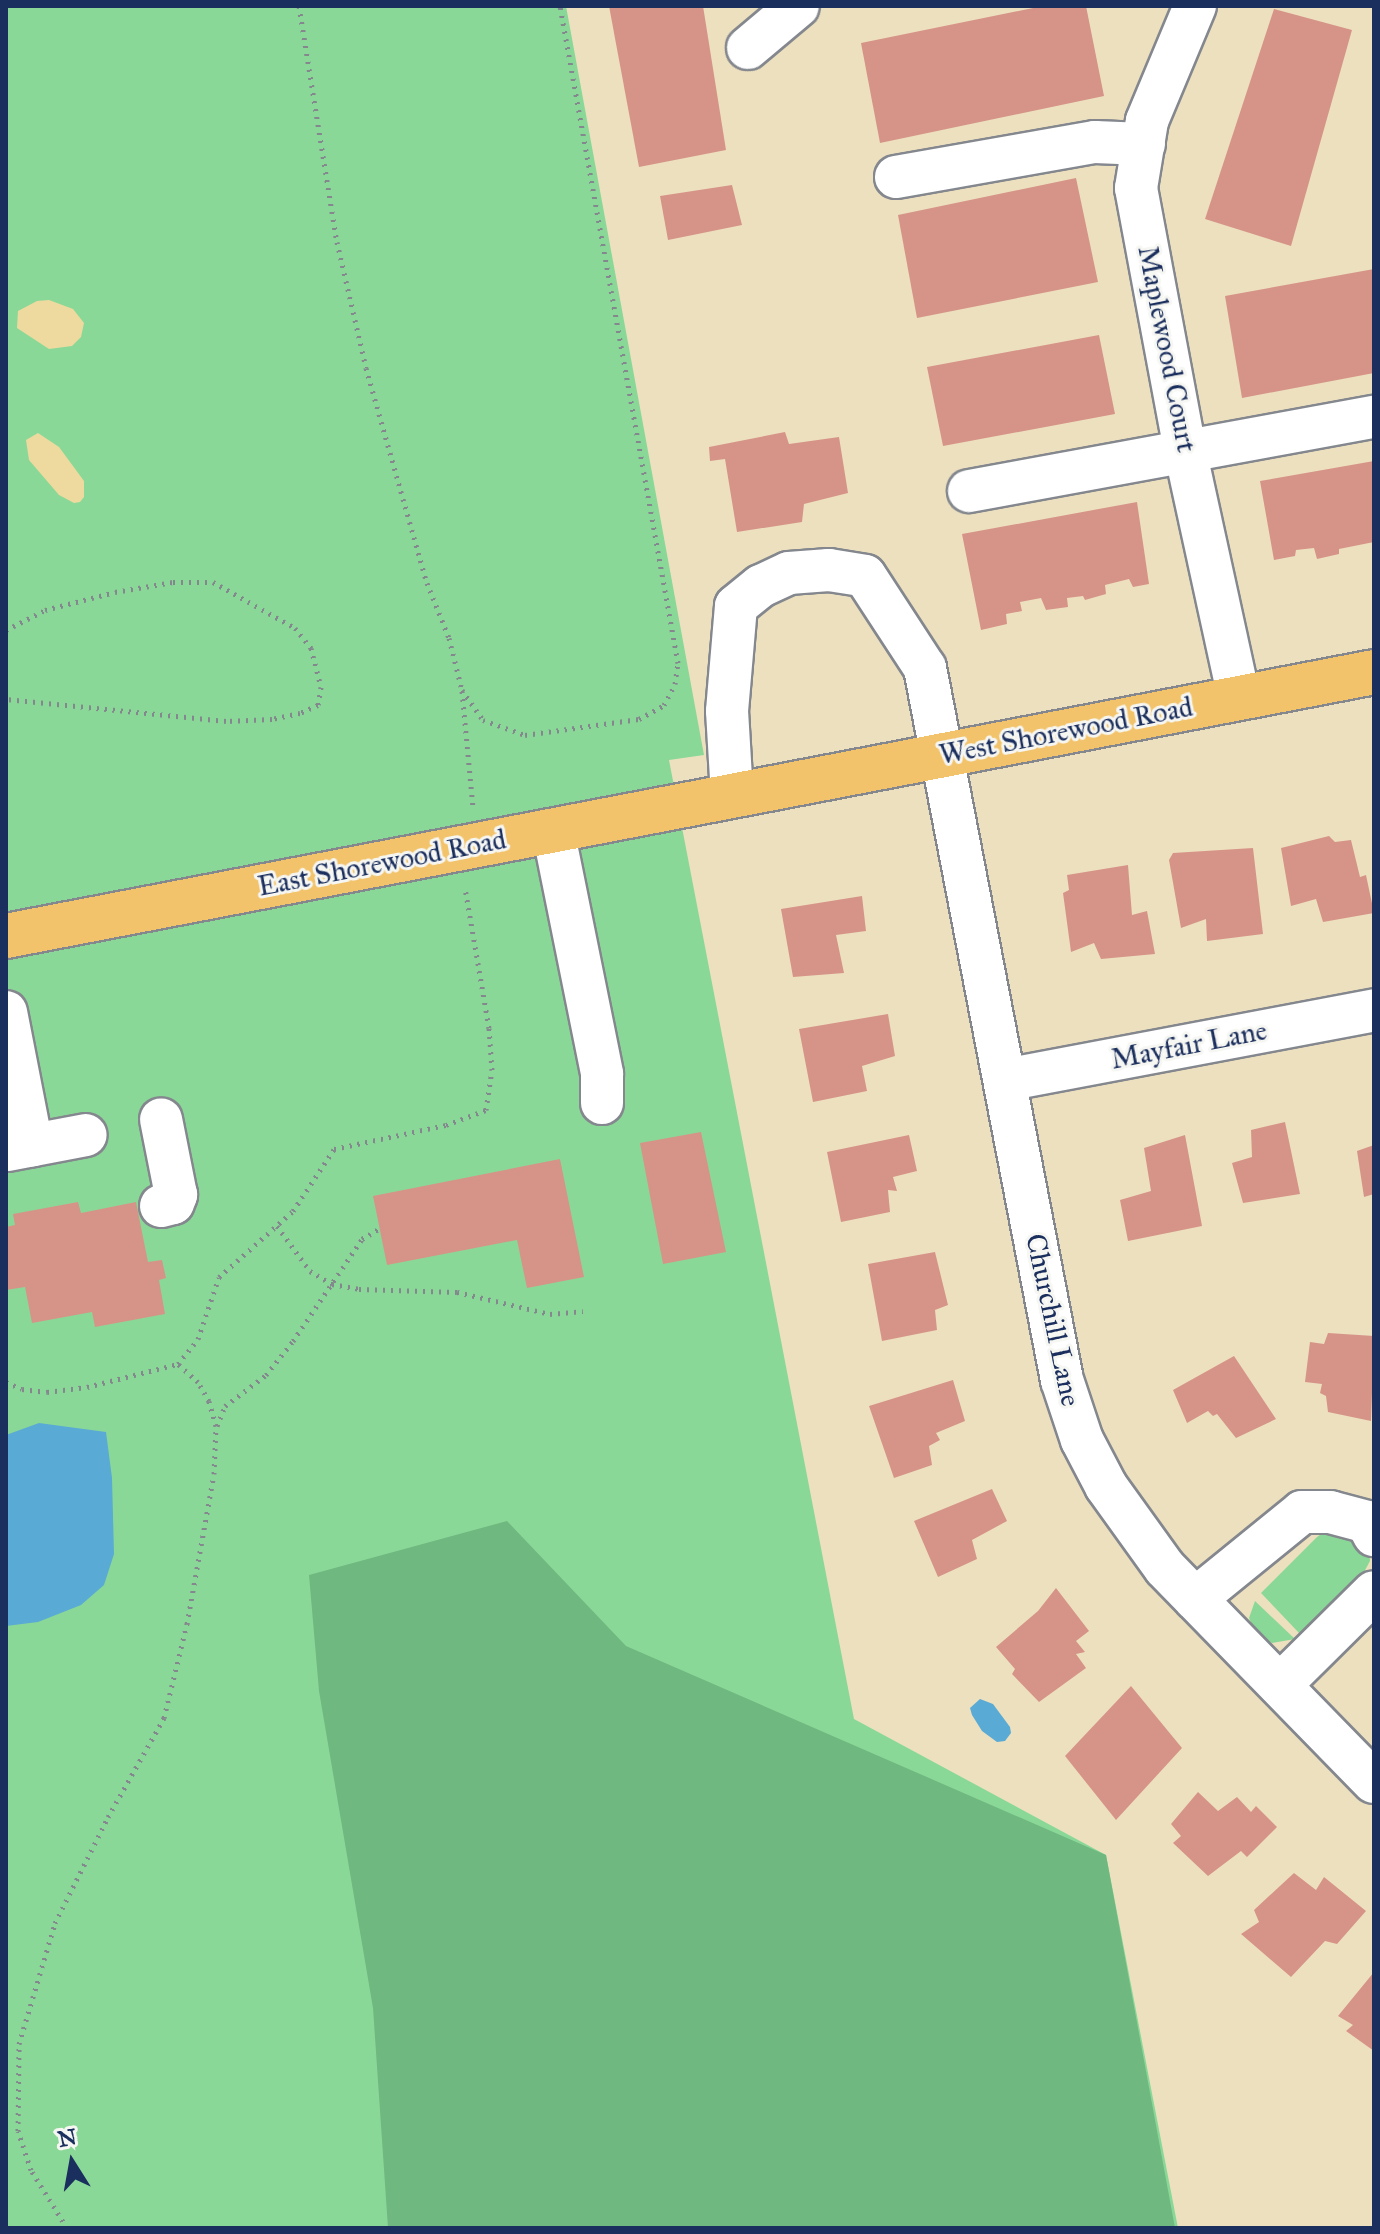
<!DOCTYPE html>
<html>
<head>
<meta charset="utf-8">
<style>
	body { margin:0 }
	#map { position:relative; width:1380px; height:2234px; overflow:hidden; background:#ede0bf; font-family:"IM FELL Great Primer",serif }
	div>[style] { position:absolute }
	.green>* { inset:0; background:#8ad897 }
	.forest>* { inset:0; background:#6fb880 }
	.sand>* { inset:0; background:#eeda9e }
	.water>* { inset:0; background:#59aad4 }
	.building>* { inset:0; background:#d69488 }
	.path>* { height:5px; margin-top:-2.5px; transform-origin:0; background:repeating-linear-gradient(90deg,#84888e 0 2px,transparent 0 8px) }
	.roads { filter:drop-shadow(2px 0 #84888e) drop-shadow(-2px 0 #84888e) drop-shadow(0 2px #84888e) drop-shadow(0 -2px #84888e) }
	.minor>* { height:42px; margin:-21px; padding:0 21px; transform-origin:21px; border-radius:21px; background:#fff }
	.major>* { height:44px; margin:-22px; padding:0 22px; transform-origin:22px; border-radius:22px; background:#f2c36a }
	span { translate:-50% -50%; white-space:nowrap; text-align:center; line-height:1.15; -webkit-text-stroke:6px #f6f6f2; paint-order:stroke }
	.street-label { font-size:28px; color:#1b2f5e }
	.frame { position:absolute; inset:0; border:8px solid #1b2f5e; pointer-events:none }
	.north { position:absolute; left:32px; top:2122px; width:80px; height:80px; -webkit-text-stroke:6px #f6f6f2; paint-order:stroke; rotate:349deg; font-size:22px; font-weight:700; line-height:32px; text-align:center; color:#1b2f5e }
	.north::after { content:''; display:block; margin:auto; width:28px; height:36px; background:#1b2f5e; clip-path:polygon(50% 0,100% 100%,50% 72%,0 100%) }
</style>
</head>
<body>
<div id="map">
	<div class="green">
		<div style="clip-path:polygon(6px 6px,566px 6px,704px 755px,669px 760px,854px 1719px,1106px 1855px,1178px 2228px,6px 2228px)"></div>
		<div style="clip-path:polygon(1345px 1526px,1369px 1549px,1370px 1561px,1363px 1574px,1300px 1634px,1261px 1593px,1317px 1537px,1330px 1528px)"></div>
		<div style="clip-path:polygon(1255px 1601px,1295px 1639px,1272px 1643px,1255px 1633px,1249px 1618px)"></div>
	</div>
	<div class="forest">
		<div style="clip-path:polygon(507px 1521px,626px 1646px,1106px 1855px,1175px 2228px,388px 2228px,373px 2008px,319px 1691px,309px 1575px)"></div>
	</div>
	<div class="sand">
		<div style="clip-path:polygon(49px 300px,73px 309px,84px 323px,81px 337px,72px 346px,49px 349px,17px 328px,18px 311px,37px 301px)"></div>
		<div style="clip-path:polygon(38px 433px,59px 447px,84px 481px,84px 497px,80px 502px,74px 503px,59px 495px,29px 460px,26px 440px)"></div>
	</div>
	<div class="water">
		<div style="clip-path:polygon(39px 1423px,106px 1432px,112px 1478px,114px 1554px,104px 1585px,81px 1605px,38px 1622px,6px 1626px,6px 1435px)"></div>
		<div style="clip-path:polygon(980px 1699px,993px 1704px,1010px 1727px,1011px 1733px,1005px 1741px,997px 1742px,982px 1731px,972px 1715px,970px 1708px)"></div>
	</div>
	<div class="building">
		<div style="clip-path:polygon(609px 6px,703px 6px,726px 150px,639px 167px)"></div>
		<div style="clip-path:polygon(1043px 6px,1086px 6px,1104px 96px,880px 143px,861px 43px)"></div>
		<div style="clip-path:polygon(1274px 9px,1352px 30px,1291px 246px,1205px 219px)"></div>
		<div style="clip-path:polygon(1076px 178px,1098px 282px,917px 318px,898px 215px)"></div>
		<div style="clip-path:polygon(732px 185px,742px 225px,668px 240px,660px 196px)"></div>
		<div style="clip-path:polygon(1374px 269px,1374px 373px,1242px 398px,1225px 296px)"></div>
		<div style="clip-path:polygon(1099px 335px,1115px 414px,943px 446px,927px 367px)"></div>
		<div style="clip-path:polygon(785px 432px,789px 444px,839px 437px,848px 493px,804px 504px,802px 522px,737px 532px,725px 459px,710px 461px,709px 447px)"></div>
		<div style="clip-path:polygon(1374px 461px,1374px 542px,1339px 549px,1339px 554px,1317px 559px,1314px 548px,1296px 550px,1295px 556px,1274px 560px,1260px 481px)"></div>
		<div style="clip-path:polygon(1137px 502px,1149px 584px,1133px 587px,1129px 579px,1105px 585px,1106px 594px,1085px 600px,1083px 596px,1067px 598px,1068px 607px,1046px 610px,1041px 598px,1020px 602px,1022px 611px,1006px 614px,1007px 624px,981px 630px,962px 534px)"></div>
		<div style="clip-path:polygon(1329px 836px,1335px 842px,1351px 840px,1360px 877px,1366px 875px,1374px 913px,1323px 922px,1316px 899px,1291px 906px,1281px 848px)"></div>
		<div style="clip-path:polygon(1253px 848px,1263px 934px,1207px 941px,1206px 919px,1181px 928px,1169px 860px,1173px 853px)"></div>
		<div style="clip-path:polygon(1128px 865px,1132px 915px,1147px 911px,1155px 954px,1101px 959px,1094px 943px,1071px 952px,1063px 893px,1069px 890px,1067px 875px)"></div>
		<div style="clip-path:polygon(862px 896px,866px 931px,836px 935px,844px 973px,793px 977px,781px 909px)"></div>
		<div style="clip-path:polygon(888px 1014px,895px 1056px,862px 1066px,867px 1091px,813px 1102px,799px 1029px)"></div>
		<div style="clip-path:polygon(1285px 1122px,1300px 1194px,1243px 1203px,1232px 1163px,1252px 1157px,1251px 1130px)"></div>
		<div style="clip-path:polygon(701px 1132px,726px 1252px,663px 1264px,640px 1143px)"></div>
		<div style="clip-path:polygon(909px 1135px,917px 1171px,893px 1177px,897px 1191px,888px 1190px,890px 1212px,841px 1222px,827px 1152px)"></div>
		<div style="clip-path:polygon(1185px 1135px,1202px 1226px,1128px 1241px,1120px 1200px,1151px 1191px,1144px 1148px)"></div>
		<div style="clip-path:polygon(1374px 1145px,1374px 1194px,1364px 1197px,1357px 1151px)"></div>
		<div style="clip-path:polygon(560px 1159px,584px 1277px,527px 1288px,517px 1240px,387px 1265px,373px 1196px)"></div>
		<div style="clip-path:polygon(78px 1202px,81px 1213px,136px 1202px,148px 1262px,162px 1260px,166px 1278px,159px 1280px,165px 1314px,95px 1327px,92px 1312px,32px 1323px,25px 1287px,6px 1290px,6px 1227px,15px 1225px,13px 1214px)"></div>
		<div style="clip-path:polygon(935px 1252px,948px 1305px,935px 1310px,937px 1330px,882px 1341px,868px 1264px)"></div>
		<div style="clip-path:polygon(1328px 1333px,1374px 1336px,1371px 1421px,1328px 1412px,1326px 1396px,1320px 1393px,1322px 1384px,1305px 1382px,1310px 1342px,1324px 1344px)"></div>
		<div style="clip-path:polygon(1234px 1356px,1276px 1419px,1236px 1438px,1217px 1414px,1213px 1416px,1208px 1411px,1187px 1423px,1173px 1390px)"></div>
		<div style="clip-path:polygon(953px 1380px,965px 1421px,936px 1433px,940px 1440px,929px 1446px,932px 1465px,894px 1478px,869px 1406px)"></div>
		<div style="clip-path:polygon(992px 1489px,1007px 1521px,972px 1540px,977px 1559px,938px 1577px,914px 1521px)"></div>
		<div style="clip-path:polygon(1056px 1588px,1089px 1631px,1076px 1641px,1085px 1652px,1076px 1654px,1086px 1668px,1039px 1702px,1012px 1674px,1015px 1669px,996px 1647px,1038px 1611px)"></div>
		<div style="clip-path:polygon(1131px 1686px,1182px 1748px,1116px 1820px,1065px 1756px)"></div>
		<div style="clip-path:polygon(1198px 1792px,1218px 1811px,1237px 1797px,1251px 1812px,1256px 1806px,1277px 1827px,1247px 1857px,1241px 1851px,1208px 1876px,1173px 1843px,1181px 1836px,1171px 1824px)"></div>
		<div style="clip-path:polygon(1294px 1873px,1316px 1890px,1324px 1877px,1366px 1911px,1337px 1944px,1325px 1941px,1291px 1977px,1241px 1934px,1259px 1922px,1254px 1910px)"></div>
		<div style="clip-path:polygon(1374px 1972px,1374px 2051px,1346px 2031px,1353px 2025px,1338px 2016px)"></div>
	</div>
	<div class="path">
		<div style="left:299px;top:6px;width:239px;rotate:80.9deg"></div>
		<div style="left:337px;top:242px;width:129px;rotate:77deg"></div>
		<div style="left:366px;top:368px;width:223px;rotate:74.2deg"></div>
		<div style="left:427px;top:583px;width:59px;rotate:68.2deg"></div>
		<div style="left:449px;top:638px;width:54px;rotate:76deg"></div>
		<div style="left:462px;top:690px;width:37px;rotate:55deg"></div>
		<div style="left:483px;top:720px;width:45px;rotate:19.7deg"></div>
		<div style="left:525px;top:735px;width:115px;rotate:-8deg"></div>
		<div style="left:639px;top:719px;width:29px;rotate:-29deg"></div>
		<div style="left:664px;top:705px;width:24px;rotate:-62deg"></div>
		<div style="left:675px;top:684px;width:21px;rotate:-82deg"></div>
		<div style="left:678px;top:663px;width:668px;rotate:-100.18deg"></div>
		<div style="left:6px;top:630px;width:44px;rotate:-27.1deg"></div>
		<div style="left:45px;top:610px;width:72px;rotate:-14.4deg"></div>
		<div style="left:115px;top:592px;width:59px;rotate:-9.8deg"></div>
		<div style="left:173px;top:582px;width:40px"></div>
		<div style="left:213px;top:582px;width:94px;rotate:29.3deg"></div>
		<div style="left:295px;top:628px;width:26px;rotate:51deg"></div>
		<div style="left:311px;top:648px;width:40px;rotate:75.6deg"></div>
		<div style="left:321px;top:687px;width:18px;rotate:99deg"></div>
		<div style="left:318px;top:705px;width:20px;rotate:156deg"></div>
		<div style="left:300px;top:713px;width:29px;rotate:168deg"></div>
		<div style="left:272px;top:719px;width:46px;rotate:177.5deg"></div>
		<div style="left:226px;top:721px;width:221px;rotate:-174.3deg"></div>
		<div style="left:462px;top:691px;width:118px;rotate:84.6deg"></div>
		<div style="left:277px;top:1226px;width:56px;rotate:53.7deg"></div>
		<div style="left:310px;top:1271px;width:26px;rotate:31deg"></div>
		<div style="left:332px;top:1284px;width:27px;rotate:10deg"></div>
		<div style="left:359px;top:1289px;width:98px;rotate:1.8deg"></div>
		<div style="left:457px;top:1292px;width:96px;rotate:13.3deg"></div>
		<div style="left:550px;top:1314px;width:33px;rotate:-5deg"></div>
		<div style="left:6px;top:1382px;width:17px;rotate:24deg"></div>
		<div style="left:22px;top:1389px;width:25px;rotate:7deg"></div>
		<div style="left:47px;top:1392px;width:40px;rotate:-7.1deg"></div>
		<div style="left:87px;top:1387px;width:94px;rotate:-14.2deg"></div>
		<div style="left:178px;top:1364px;width:32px;rotate:-51deg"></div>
		<div style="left:198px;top:1339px;width:65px;rotate:-71.3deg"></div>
		<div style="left:219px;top:1277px;width:99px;rotate:-41.7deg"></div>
		<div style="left:293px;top:1211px;width:74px;rotate:-56.5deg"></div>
		<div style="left:334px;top:1149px;width:115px;rotate:-12.1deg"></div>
		<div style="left:446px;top:1125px;width:43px;rotate:-20.6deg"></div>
		<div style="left:486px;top:1110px;width:40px;rotate:-81.5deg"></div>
		<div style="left:492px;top:1070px;width:42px;rotate:-94.1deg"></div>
		<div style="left:489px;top:1028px;width:142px;rotate:-99.7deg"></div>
		<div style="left:217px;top:1426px;width:22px;rotate:-68deg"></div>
		<div style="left:225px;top:1406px;width:51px;rotate:-37.1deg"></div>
		<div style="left:266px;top:1375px;width:43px;rotate:-51.5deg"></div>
		<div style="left:293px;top:1341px;width:123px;rotate:-55.9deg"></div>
		<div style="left:362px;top:1239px;width:21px;rotate:-31deg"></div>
		<div style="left:67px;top:2228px;width:68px;rotate:-121.8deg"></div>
		<div style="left:31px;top:2170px;width:41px;rotate:-108.4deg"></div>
		<div style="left:18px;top:2131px;width:87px;rotate:-89.3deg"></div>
		<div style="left:19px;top:2044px;width:126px;rotate:-73.4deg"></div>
		<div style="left:55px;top:1923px;width:119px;rotate:-63.4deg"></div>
		<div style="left:108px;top:1817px;width:114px;rotate:-60.5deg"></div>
		<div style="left:164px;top:1718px;width:97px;rotate:-76.3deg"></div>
		<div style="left:187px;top:1624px;width:152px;rotate:-79.8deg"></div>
		<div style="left:214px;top:1474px;width:48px;rotate:-87.6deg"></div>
		<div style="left:216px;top:1426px;width:26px;rotate:-106deg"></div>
		<div style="left:209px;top:1401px;width:22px;rotate:-120deg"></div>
		<div style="left:198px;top:1382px;width:27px;rotate:-138deg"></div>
	</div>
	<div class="roads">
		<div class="minor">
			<div style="left:1195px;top:6px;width:125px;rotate:112.7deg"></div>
			<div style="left:1147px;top:121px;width:68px;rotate:99.3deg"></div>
			<div style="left:1136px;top:188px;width:267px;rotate:79.4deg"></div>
			<div style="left:1185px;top:450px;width:254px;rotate:77.7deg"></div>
			<div style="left:748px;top:48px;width:65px;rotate:-40deg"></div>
			<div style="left:896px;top:177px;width:202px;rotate:-10deg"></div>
			<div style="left:1095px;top:142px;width:49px;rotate:2.3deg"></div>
			<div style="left:969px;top:491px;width:412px;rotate:-10.4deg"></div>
			<div style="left:732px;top:795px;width:84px;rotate:-93.4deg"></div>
			<div style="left:727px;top:711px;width:105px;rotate:-85.1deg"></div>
			<div style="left:736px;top:606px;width:32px;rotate:-39deg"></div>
			<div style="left:761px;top:586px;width:31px;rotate:-25deg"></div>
			<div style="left:789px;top:573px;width:40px;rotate:-4.3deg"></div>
			<div style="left:829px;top:570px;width:36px;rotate:9deg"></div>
			<div style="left:865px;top:576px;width:110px;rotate:56.9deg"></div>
			<div style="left:925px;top:668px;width:725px;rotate:79.11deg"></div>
			<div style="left:1062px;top:1380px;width:63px;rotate:71.6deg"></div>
			<div style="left:1082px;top:1440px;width:52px;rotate:62.4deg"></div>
			<div style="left:1106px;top:1486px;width:101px;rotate:54.3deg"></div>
			<div style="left:1165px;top:1568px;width:299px;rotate:45.7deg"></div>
			<div style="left:553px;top:830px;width:249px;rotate:78.6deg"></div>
			<div style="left:602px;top:1074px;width:29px;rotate:90deg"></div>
			<div style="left:6px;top:1012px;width:136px;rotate:79deg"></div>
			<div style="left:1005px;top:1080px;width:376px;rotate:-10.7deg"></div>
			<div style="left:7px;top:1150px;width:80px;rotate:-10.8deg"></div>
			<div style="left:161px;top:1206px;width:12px;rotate:-14deg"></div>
			<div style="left:173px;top:1203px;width:9px;rotate:-69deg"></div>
			<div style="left:176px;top:1195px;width:77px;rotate:-101.2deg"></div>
			<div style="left:1195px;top:1599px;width:138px;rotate:-39.1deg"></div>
			<div style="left:1302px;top:1512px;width:28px"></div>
			<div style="left:1330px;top:1512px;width:38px;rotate:15deg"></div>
			<div style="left:1367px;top:1522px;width:15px;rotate:62deg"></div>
			<div style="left:1280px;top:1685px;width:132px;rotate:-44.7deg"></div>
		</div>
		<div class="major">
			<div style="left:6px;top:936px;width:1393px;rotate:-10.92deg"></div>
		</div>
	</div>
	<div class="street-label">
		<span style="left:1167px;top:349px;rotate:79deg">Maplewood Court</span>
		<span style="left:1066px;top:731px;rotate:-11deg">West Shorewood Road</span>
		<span style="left:382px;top:863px;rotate:-11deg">East Shorewood Road</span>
		<span style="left:1189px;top:1045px;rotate:-11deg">Mayfair Lane</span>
		<span style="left:1053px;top:1320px;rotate:78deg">Churchill Lane</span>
	</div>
	<div class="frame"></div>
	<div class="north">N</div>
</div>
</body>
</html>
